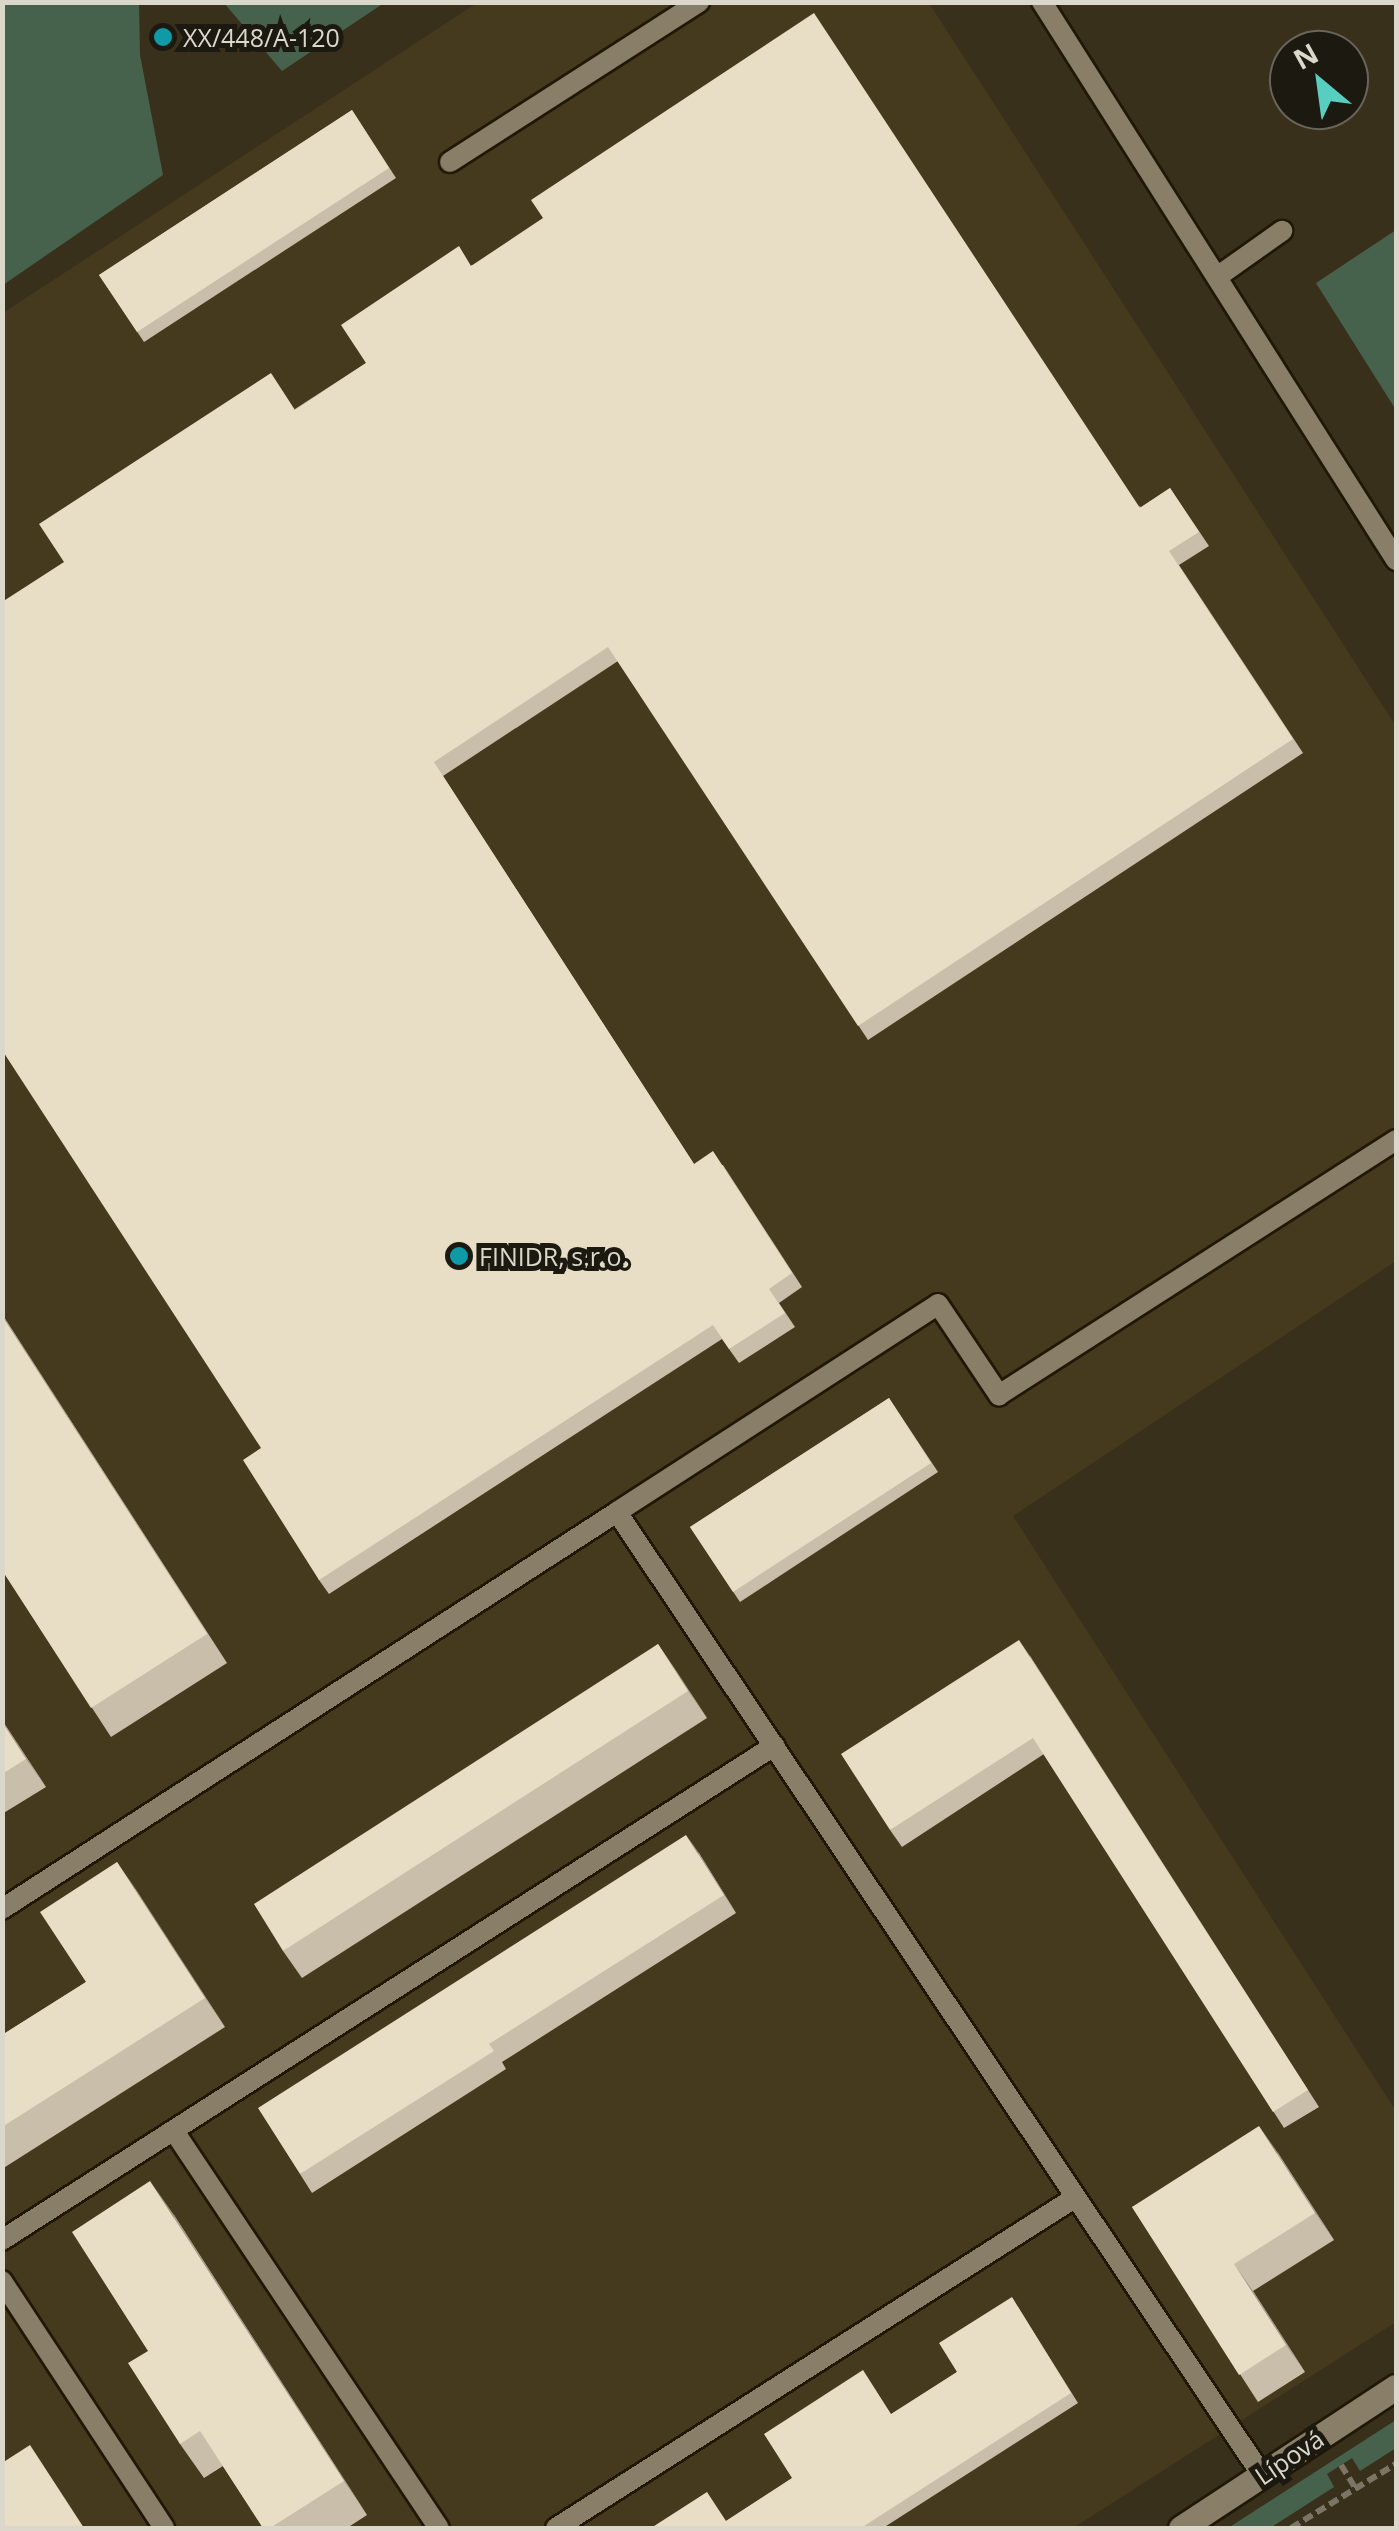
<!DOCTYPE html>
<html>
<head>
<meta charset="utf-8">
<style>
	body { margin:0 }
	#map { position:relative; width:1399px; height:2531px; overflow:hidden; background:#39301c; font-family:"Open Sans",sans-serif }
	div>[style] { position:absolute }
	.built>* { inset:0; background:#45391e }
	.green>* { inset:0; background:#47624c }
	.path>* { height:6px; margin-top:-3px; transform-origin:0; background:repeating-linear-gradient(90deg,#7c7464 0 10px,transparent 0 15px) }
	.roads { filter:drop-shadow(2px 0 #201805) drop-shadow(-2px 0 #201805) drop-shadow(0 2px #201805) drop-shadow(0 -2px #201805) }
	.lane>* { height:20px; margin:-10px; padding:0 10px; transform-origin:10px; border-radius:10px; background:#897f69 }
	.street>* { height:25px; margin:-12.5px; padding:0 12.5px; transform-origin:12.5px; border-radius:12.5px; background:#897f69 }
	.wall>* { inset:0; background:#c8bea9 }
	.shaded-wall>* { inset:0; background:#a29b8a }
	.building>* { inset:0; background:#e8ddc5 }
	.dots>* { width:28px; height:28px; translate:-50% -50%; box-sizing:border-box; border:5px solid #1c1910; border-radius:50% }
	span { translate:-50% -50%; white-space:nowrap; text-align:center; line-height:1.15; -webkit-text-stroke:10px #1c1910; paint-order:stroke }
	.poi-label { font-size:25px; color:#dcd7cb }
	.left { translate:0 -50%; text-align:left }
	.street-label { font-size:25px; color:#dcd7cb }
	.frame { position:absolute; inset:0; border:5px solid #dcd7cb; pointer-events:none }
	.north { position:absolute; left:1269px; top:30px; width:100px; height:100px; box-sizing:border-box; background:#1c1910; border:2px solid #69655b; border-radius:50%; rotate:331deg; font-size:28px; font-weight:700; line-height:40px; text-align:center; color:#dcd7cb }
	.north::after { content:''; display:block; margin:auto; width:35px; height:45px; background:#58cec1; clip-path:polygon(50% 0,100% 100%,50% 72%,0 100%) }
</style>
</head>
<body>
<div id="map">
	<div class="built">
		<div style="clip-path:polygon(477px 3px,929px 3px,1396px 726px,1396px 1261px,1013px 1516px,1396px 2111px,1396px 2322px,1073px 2528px,3px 2528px,3px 313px)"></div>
	</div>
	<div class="green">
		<div style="clip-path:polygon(3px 2px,139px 3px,140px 55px,163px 175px,3px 285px)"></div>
		<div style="clip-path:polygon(224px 3px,384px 3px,282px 71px)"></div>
		<div style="clip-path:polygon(1396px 230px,1396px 410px,1316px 283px)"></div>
		<div style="clip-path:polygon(1396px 2420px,1396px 2448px,1360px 2471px,1352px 2458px,1327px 2474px,1334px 2487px,1270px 2528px,1228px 2528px)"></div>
	</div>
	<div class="path">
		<div style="left:1341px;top:2465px;width:28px;rotate:58deg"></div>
		<div style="left:1291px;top:2528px;width:123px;rotate:-31.4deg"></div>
	</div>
	<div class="roads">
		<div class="lane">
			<div style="left:1042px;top:2px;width:661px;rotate:57.61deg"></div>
			<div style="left:450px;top:162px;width:296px;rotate:-32.7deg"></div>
			<div style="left:1217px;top:277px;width:80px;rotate:-35.3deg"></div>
			<div style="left:617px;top:1512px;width:382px;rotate:-32.9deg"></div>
			<div style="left:938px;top:1304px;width:110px;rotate:56.2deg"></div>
			<div style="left:999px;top:1395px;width:472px;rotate:-32.7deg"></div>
			<div style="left:2px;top:1909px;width:732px;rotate:-32.84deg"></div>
			<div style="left:617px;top:1512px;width:1159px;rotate:56.19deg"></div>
			<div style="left:174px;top:2131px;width:477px;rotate:56.3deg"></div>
			<div style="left:2px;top:2240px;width:917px;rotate:-32.62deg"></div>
			<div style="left:2px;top:2281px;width:295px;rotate:56.7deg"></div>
			<div style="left:556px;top:2528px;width:616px;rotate:-32.48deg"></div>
		</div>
		<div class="street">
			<div style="left:1181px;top:2528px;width:257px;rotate:-33.3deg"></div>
		</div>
	</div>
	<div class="wall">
		<div style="clip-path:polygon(352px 110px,396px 178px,144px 342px,99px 275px)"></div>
		<div style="clip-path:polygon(472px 265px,1141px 507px,1170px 488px,1209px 546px,1179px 565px,1303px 753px,868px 1040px,618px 661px,443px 776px,694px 1164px,723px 1165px,802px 1287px,779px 1303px,795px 1327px,739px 1363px,722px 1339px,329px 1594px,319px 1580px,261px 1448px,295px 409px,366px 363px)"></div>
		<div style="clip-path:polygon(2px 1314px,227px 1663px,111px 1737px,4px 1573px,2px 1574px)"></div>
		<div style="clip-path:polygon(889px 1398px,938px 1472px,740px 1602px,690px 1527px)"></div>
		<div style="clip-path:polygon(658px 1644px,707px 1718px,302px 1978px,283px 1951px)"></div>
		<div style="clip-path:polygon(1030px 1656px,1319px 2107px,1284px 2128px,1044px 1754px,902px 1847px,890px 1830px)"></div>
		<div style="clip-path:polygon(2px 1720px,46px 1787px,2px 1814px)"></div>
		<div style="clip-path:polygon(699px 1853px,736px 1913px,502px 2062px,506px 2069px,312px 2193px,300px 2174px)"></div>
		<div style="clip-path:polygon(117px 1862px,225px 2027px,2px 2169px,2px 2035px,86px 1982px)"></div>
		<div style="clip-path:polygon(1278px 2153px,1334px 2240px,1253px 2291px,1305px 2372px,1258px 2402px,1132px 2207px)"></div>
		<div style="clip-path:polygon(174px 2215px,367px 2515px,347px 2528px,263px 2528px,223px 2466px,204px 2478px,180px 2444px,148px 2351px)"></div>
		<div style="clip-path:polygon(1018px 2307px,1078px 2403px,883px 2528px,651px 2528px,726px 2521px,957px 2372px)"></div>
	</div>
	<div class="shaded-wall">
		<div style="clip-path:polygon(2px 1314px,227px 1663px,2px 1316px)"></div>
		<div style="clip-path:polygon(1019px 1640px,1030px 1656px,1319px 2107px,1308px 2090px)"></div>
		<div style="clip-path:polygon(658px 1644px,677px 1672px,707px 1718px,688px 1691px)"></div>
		<div style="clip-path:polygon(2px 1720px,46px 1787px,26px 1759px,2px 1722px)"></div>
		<div style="clip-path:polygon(686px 1835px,699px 1853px,736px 1913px,724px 1895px)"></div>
		<div style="clip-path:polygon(117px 1862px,137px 1891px,225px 2027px,205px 1998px)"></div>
		<div style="clip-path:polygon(1259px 2126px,1278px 2153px,1334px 2240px,1315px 2213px)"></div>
		<div style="clip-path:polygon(150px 2181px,174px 2215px,367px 2515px,344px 2481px)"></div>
		<div style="clip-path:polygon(1234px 2264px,1253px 2291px,1305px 2372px,1286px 2345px)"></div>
	</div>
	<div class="building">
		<div style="clip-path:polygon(814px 13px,1140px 508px,1170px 488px,1199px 532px,1169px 551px,1293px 739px,858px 1026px,608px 647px,434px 762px,694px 1164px,713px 1151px,792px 1273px,769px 1289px,785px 1313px,729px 1349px,713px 1325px,319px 1580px,243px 1460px,261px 1448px,2px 1050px,2px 602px,64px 562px,39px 524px,271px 373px,295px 410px,366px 363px,341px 325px,459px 246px,471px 266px,543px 218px,531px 200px)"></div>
		<div style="clip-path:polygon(352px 110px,389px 168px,137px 332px,99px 275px)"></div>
		<div style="clip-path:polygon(2px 1316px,207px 1634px,91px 1708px,2px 1570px)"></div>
		<div style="clip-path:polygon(889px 1398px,931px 1463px,733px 1592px,690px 1527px)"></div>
		<div style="clip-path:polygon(1019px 1640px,1308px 2090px,1273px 2112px,1033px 1738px,890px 1830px,841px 1754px)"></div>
		<div style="clip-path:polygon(658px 1644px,688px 1691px,283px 1951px,254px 1904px)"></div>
		<div style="clip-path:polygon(2px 1722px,26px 1759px,2px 1774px)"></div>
		<div style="clip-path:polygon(686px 1835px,724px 1895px,489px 2044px,494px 2051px,300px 2174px,258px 2108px)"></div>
		<div style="clip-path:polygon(117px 1862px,205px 1998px,2px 2127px,2px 2035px,86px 1982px,40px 1912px)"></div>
		<div style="clip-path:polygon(1259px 2126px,1315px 2213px,1234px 2264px,1286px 2345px,1239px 2375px,1132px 2207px)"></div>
		<div style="clip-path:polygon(150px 2181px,344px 2481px,270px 2528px,263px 2528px,200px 2431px,180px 2444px,128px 2363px,148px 2351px,72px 2232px)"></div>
		<div style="clip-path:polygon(1012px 2297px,1071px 2393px,861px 2528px,651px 2528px,707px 2492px,726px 2521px,792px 2478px,764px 2434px,863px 2370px,891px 2414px,957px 2372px,939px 2343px)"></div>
		<div style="clip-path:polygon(30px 2445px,84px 2528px,2px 2528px,2px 2463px)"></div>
	</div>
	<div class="dots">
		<div style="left:163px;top:37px;background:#0f9aa8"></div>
		<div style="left:459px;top:1256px;background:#0f9aa8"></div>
	</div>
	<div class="poi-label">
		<span class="left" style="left:183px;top:37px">XX/448/A-120</span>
		<span class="left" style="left:479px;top:1256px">FINIDR, s.r.o.</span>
	</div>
	<div class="street-label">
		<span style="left:1289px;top:2457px;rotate:-34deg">Lípová</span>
	</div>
	<div class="frame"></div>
	<div class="north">N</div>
</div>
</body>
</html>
